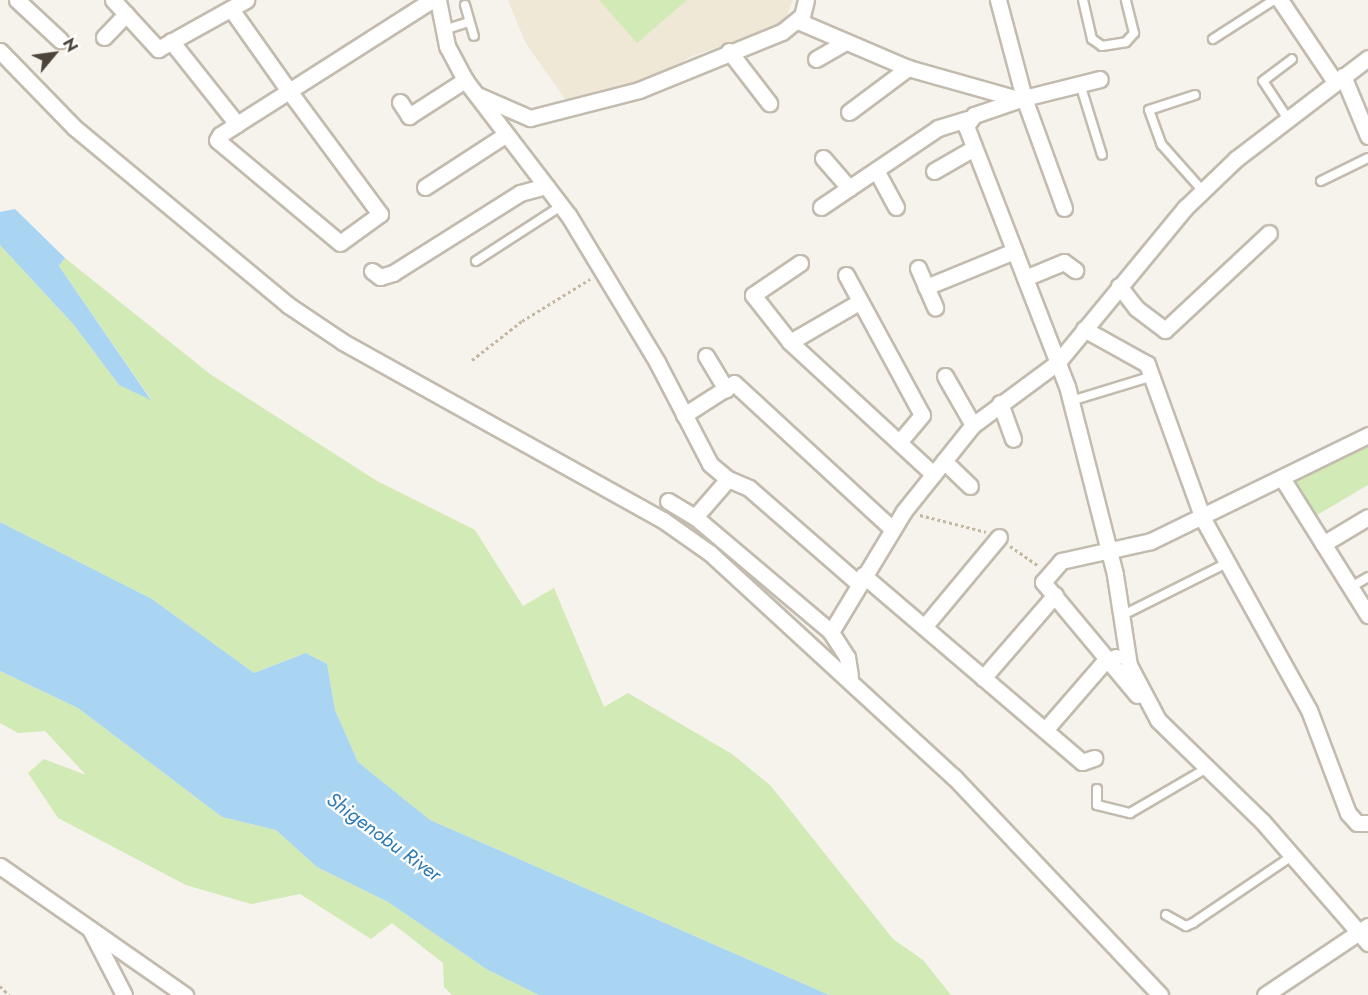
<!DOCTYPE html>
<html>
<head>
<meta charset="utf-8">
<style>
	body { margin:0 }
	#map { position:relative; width:1368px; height:995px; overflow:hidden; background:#f6f3ec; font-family:Jost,sans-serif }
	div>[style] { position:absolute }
	.education>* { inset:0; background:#efe8d6 }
	.green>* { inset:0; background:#d2eab5 }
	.water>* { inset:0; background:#a9d4f2 }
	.path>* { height:3px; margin-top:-1.5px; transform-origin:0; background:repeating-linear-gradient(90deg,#c4b79f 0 3px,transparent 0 6px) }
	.roads { filter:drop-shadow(2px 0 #c2bbae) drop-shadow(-2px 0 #c2bbae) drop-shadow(0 2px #c2bbae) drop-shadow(0 -2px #c2bbae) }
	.lane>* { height:8px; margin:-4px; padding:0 4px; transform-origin:4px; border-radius:4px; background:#fff }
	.street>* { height:15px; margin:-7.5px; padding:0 7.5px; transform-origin:7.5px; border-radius:7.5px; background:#fff }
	span { translate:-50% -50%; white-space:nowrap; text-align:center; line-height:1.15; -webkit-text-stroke:4.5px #fff; paint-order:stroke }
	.water-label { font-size:20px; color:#2e7ab2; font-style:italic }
	.north { position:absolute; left:24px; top:24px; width:60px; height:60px; -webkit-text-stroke:4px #fff; paint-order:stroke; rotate:61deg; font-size:16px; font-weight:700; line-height:24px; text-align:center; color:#4b4439 }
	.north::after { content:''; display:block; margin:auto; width:21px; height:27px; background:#4b4439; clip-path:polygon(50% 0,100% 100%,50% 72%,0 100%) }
</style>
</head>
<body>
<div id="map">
	<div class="education">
		<div style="clip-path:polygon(508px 0,793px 0,786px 18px,770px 29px,690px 57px,654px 79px,567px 102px,525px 42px)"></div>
	</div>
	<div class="green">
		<div style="clip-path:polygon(599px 0,687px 0,637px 43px)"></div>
		<div style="clip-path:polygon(0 245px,74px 325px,119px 385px,151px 399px,59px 266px,65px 258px,210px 374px,377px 481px,475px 530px,523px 606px,554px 588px,604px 707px,628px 693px,732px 754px,771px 786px,893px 939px,923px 960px,951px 995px,829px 995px,430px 820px,358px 762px,335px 710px,327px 664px,306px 653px,254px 673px,152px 599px,0 522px)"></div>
		<div style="clip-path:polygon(1368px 440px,1368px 485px,1312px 518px,1292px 486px,1294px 478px)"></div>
		<div style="clip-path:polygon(0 671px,78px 708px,222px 817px,276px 830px,317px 867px,388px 902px,488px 970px,539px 995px,452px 995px,444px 987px,443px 963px,392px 923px,371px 939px,300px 894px,251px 904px,186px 885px,58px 818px,28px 773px,44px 759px,86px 775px,45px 731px,18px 733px,0 723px)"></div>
	</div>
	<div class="water">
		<div style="clip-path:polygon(15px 209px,65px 258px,59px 266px,151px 400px,119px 385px,74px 325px,0 245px,0 212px)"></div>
		<div style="clip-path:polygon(0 522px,152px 599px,254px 673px,306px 653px,327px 664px,335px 710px,358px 762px,430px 820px,829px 995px,539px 995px,488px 970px,388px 902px,317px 867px,276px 830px,222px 817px,78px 708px,0 671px)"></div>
	</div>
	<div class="path">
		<div style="left:472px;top:360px;width:63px;rotate:-38deg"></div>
		<div style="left:522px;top:321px;width:80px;rotate:-31.7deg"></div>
		<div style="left:920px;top:515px;width:68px;rotate:14.4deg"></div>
		<div style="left:1010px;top:546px;width:35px;rotate:35deg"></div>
		<div style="left:0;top:986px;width:13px;rotate:45deg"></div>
	</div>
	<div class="roads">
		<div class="lane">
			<div style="left:1083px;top:0;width:40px;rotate:77deg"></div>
			<div style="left:1092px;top:39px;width:12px;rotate:35deg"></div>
			<div style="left:1102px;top:46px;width:24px;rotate:-9deg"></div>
			<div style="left:1126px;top:42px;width:12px;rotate:-48deg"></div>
			<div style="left:1134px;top:33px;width:34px;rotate:-104deg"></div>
			<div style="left:465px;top:5px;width:32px;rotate:74deg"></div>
			<div style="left:444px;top:30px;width:26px;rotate:-18deg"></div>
			<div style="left:1213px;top:39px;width:72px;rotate:-32.6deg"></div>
			<div style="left:1080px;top:84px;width:74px;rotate:72.8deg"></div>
			<div style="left:1195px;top:95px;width:48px;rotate:161.9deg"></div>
			<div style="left:1149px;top:110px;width:37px;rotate:70deg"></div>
			<div style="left:1162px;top:145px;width:62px;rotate:48.3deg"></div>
			<div style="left:1288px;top:119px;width:45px;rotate:-123.3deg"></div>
			<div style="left:1263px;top:81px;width:36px;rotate:-37deg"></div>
			<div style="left:1321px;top:181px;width:52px;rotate:-26.1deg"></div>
			<div style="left:476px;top:261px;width:101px;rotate:-32.9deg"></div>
			<div style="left:1071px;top:401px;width:86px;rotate:-17deg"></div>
			<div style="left:1351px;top:587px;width:20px;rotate:-30deg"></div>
			<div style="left:1121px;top:616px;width:119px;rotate:-26.6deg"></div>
			<div style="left:1097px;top:789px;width:16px;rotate:90deg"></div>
			<div style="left:1097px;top:805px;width:34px;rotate:14deg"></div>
			<div style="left:1130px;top:813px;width:89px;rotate:-30.3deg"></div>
			<div style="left:1166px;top:915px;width:23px;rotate:29deg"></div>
			<div style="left:1186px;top:926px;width:8px;rotate:-23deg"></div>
			<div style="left:1193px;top:923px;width:120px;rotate:-34.1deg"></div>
		</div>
		<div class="street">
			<div style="left:17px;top:0;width:59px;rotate:42.9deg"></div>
			<div style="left:113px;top:0;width:67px;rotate:47.4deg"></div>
			<div style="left:158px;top:49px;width:101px;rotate:-29.1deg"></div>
			<div style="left:438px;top:0;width:47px;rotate:78.9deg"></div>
			<div style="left:447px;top:46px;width:38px;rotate:62deg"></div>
			<div style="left:465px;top:80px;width:171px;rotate:52.6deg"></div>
			<div style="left:569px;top:216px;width:170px;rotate:58.9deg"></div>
			<div style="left:657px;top:362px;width:115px;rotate:62.5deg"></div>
			<div style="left:710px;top:464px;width:23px;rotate:40deg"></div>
			<div style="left:728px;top:479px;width:50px;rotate:131deg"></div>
			<div style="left:998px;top:0;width:101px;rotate:75.1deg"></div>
			<div style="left:1024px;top:98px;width:53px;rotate:161.2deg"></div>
			<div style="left:974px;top:115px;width:14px;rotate:126deg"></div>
			<div style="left:966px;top:126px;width:279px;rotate:68.8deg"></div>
			<div style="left:1067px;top:386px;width:195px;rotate:75.7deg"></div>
			<div style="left:1115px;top:575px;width:91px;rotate:81.2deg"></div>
			<div style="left:1129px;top:665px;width:62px;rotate:62.2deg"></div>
			<div style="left:1158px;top:720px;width:145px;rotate:44.2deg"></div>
			<div style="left:1262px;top:821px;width:162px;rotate:49deg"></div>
			<div style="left:1280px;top:0;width:99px;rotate:56.1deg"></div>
			<div style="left:231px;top:9px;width:100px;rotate:54.7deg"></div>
			<div style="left:289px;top:91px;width:153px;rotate:53.5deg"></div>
			<div style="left:380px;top:214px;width:49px;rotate:144.1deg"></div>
			<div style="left:340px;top:243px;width:160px;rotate:-140.1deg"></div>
			<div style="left:217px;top:140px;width:6px;rotate:-59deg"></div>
			<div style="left:220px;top:135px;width:20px;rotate:-33deg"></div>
			<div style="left:237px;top:124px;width:62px;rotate:-32.4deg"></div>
			<div style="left:289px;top:91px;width:169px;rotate:-32.5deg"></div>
			<div style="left:798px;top:21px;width:120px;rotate:23.1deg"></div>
			<div style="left:908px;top:68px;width:114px;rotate:15.7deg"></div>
			<div style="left:104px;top:37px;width:32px;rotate:-46deg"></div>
			<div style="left:171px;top:41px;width:106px;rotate:51.5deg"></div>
			<div style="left:0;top:51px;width:107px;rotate:45.8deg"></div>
			<div style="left:75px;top:128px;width:277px;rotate:39.7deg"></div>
			<div style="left:288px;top:305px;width:66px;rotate:33.9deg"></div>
			<div style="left:343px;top:342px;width:366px;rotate:29.1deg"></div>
			<div style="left:663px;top:520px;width:57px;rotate:35.1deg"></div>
			<div style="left:710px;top:553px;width:331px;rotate:42.6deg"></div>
			<div style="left:954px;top:777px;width:300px;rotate:46.6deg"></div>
			<div style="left:729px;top:51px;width:66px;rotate:52.4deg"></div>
			<div style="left:816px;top:59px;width:34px;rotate:-30deg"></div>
			<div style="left:1343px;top:76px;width:65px;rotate:67.4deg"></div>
			<div style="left:477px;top:95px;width:58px;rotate:23.5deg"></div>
			<div style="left:530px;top:118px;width:113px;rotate:-14.4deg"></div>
			<div style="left:639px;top:90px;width:154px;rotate:-22.1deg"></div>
			<div style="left:782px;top:32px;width:26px;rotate:-39deg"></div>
			<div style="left:802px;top:16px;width:16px;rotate:-76deg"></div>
			<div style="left:400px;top:102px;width:17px;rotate:57deg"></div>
			<div style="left:409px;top:116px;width:67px;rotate:-32.7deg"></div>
			<div style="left:849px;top:112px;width:74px;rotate:-36.7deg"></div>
			<div style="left:823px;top:158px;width:40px;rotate:49deg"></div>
			<div style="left:876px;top:170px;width:42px;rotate:61.6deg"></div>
			<div style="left:934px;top:171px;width:46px;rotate:-29.9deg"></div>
			<div style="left:425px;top:187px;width:95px;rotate:-33deg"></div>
			<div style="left:821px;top:207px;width:141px;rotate:-34deg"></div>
			<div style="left:938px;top:128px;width:31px;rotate:-17deg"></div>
			<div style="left:1064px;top:208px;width:117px;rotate:-110deg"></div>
			<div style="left:1024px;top:98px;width:78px;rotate:-14deg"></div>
			<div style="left:800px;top:263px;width:57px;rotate:145.8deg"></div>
			<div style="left:753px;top:295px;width:60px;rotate:51.8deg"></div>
			<div style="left:790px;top:342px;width:195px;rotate:42.7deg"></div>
			<div style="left:918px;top:268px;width:43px;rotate:66.4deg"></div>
			<div style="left:372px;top:271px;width:10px;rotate:37deg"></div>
			<div style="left:380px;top:277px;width:14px;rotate:-17deg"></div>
			<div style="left:393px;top:273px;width:150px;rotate:-32.2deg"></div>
			<div style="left:520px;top:193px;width:27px;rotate:-15deg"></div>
			<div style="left:846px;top:275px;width:159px;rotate:61.5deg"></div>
			<div style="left:922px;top:415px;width:34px;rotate:130deg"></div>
			<div style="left:1025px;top:278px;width:42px;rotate:-22.3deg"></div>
			<div style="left:1064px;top:262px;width:14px;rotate:36deg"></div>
			<div style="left:1119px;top:286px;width:28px;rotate:52deg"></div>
			<div style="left:1136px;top:308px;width:36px;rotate:37deg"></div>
			<div style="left:1165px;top:330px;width:142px;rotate:-43deg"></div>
			<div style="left:926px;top:287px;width:95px;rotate:-22.2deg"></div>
			<div style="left:1084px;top:329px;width:72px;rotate:29.1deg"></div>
			<div style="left:1147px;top:364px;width:165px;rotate:70.1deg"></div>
			<div style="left:1203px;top:519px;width:218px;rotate:61deg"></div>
			<div style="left:1309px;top:710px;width:110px;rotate:69.3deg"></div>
			<div style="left:1348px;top:813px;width:13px;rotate:48deg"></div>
			<div style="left:1357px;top:823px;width:11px"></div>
			<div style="left:790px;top:342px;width:80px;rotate:-30.1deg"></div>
			<div style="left:706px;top:356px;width:39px;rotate:59deg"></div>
			<div style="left:945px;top:376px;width:56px;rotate:60.3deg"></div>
			<div style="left:1000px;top:403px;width:38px;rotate:70deg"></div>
			<div style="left:684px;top:415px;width:59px;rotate:-32.6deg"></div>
			<div style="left:734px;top:383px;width:215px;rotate:42.7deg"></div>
			<div style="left:944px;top:461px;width:36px;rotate:44deg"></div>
			<div style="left:1282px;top:478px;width:162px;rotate:57.9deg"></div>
			<div style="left:728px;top:479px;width:23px;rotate:23deg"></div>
			<div style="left:749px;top:488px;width:145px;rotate:41.1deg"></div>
			<div style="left:668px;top:501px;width:31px;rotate:31deg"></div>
			<div style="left:695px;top:517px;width:178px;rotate:40.2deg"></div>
			<div style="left:1323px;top:544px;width:52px;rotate:-31deg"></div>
			<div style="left:863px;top:575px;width:288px;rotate:40.5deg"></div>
			<div style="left:1082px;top:762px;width:13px;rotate:-18deg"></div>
			<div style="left:924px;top:627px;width:117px;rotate:-50.2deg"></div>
			<div style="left:850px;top:676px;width:19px;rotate:-99deg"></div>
			<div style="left:847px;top:657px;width:30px;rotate:-123deg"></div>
			<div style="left:831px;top:632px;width:141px;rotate:-58.9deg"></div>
			<div style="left:904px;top:511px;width:110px;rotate:-51.3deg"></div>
			<div style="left:973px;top:425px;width:106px;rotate:-36.5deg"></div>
			<div style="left:1058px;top:362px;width:200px;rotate:-50.5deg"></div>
			<div style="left:1185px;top:208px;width:71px;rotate:-43.9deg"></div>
			<div style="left:1236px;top:159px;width:166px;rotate:-37.4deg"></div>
			<div style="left:983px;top:678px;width:110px;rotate:-49.1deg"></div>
			<div style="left:1137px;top:695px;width:147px;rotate:-129.8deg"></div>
			<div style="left:1043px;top:582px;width:28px;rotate:-49deg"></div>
			<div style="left:1061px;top:561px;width:92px;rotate:-12.5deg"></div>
			<div style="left:1151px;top:541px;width:242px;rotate:-26deg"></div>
			<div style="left:1045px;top:730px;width:89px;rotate:-49.1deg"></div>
			<div style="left:1103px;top:663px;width:14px;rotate:-25deg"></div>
			<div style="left:0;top:866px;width:226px;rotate:34.9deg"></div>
			<div style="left:90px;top:929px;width:74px;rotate:62.7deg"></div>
			<div style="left:1265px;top:995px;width:124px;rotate:-33.8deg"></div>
		</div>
	</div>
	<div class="water-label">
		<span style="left:384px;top:837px;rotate:36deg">Shigenobu River</span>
	</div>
	<div class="north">N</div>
</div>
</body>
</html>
